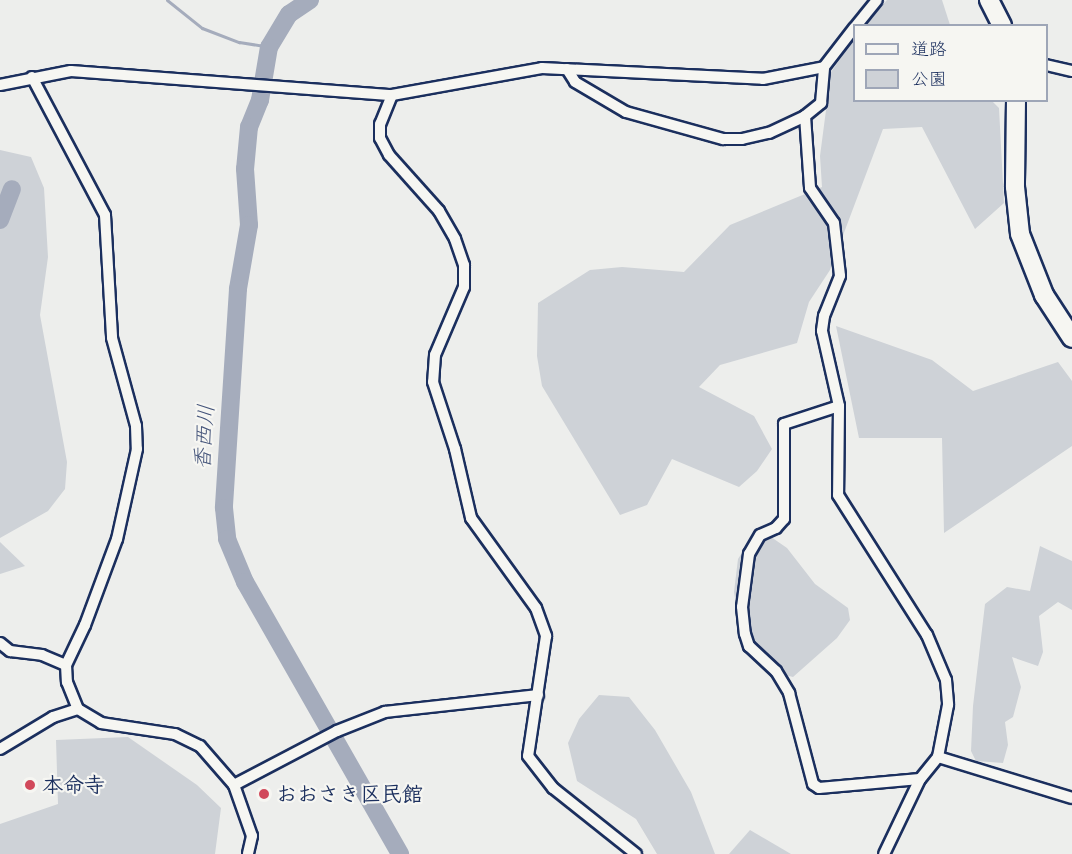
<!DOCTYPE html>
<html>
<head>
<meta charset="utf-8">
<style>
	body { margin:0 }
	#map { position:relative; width:1072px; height:854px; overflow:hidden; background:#edeeec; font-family:Sriracha,"Klee One",sans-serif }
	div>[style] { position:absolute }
	.green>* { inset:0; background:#ced2d7 }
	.stream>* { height:3px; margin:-1.5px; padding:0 1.5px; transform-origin:1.5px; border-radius:1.5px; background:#a5acbc }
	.river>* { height:18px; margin:-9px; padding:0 9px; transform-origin:9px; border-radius:9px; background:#a5acbc }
	.roads { filter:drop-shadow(2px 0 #1b2f5e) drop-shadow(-2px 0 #1b2f5e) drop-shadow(0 2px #1b2f5e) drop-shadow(0 -2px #1b2f5e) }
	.minor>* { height:10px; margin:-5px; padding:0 5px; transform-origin:5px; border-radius:5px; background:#f6f6f2 }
	.primary>* { height:18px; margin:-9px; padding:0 9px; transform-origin:9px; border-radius:9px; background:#f6f6f2 }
	.dots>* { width:16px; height:16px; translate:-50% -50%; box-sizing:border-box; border:3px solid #f6f6f2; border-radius:50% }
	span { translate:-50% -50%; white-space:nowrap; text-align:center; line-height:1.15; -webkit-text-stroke:4.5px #f6f6f2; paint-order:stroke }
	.poi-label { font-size:21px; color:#1b2f5e; font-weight:700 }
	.left { translate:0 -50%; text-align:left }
	.water-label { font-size:22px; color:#44547a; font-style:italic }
	.legend { position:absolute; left:853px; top:24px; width:195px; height:78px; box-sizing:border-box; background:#f6f6f2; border:2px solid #9ea6b7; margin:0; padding:8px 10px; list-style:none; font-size:18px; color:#1b2f5e }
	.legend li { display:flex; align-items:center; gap:12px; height:30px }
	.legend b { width:30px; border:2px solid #9ea6b7 }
</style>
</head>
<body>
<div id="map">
	<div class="green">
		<div style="clip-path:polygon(887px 0,942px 0,950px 25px,865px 25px)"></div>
		<div style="clip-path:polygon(854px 39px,854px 100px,992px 101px,999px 108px,1004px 203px,975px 229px,922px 127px,883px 129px,830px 270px,809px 302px,797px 343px,720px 365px,699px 387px,754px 416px,772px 449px,757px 471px,739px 487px,672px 459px,647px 505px,620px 515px,542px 386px,537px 356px,538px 303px,590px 270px,622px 267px,684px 272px,730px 225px,822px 187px,820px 156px,831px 72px)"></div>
		<div style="clip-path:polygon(0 150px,31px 157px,44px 188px,48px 257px,40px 315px,67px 462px,65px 489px,48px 511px,0 538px)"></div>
		<div style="clip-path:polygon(836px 326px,932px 360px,973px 391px,1058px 362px,1072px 381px,1072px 446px,944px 533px,942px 438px,859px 438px)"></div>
		<div style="clip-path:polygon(758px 528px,787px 548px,815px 584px,848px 608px,850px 620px,837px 638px,793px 677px,770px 671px,741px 635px,734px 592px,738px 559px)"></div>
		<div style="clip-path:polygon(0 542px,25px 566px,0 574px)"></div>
		<div style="clip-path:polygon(1040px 546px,1072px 561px,1072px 610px,1058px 602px,1039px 616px,1043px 652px,1038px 666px,1012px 657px,1021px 687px,1013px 717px,1005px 722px,1008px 745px,1003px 763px,976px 761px,971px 751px,973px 706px,985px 604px,1007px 587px,1030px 591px)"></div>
		<div style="clip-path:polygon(599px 695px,629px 697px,655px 730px,691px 792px,715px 854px,657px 854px,636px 819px,577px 781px,568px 743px,579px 719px)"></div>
		<div style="clip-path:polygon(128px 737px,197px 785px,221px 808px,215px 854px,0 854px,0 824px,58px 804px,56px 740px)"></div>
		<div style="clip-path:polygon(750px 830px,791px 854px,729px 854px)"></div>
	</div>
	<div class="stream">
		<div style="left:167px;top:0;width:45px;rotate:38.7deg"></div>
		<div style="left:202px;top:28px;width:40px;rotate:21deg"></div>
		<div style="left:239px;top:42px;width:30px;rotate:9deg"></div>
	</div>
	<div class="river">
		<div style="left:310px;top:0;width:25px;rotate:146deg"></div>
		<div style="left:289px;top:14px;width:39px;rotate:121deg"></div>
		<div style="left:269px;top:47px;width:54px;rotate:99.6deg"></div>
		<div style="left:260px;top:100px;width:29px;rotate:112deg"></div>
		<div style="left:249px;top:127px;width:42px;rotate:95.4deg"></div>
		<div style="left:245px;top:169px;width:56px;rotate:85.9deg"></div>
		<div style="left:249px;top:225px;width:65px;rotate:99.8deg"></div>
		<div style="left:238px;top:289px;width:219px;rotate:93.7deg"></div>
		<div style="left:224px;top:508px;width:31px;rotate:84deg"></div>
		<div style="left:227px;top:539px;width:47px;rotate:67.3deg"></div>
		<div style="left:245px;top:582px;width:313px;rotate:60.3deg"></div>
		<div style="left:0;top:220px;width:33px;rotate:-69deg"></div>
	</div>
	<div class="roads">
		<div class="minor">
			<div style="left:856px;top:26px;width:33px;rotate:-51deg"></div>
			<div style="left:1046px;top:65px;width:27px;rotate:13deg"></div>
			<div style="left:567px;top:69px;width:15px;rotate:58deg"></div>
			<div style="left:575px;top:82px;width:59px;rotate:30.5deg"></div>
			<div style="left:626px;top:112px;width:101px;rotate:15.6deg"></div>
			<div style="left:723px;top:139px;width:19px"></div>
			<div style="left:742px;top:139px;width:28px;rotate:-13deg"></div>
			<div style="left:769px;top:133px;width:40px;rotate:-25deg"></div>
			<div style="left:805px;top:116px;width:21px;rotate:-39deg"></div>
			<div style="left:821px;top:103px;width:36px;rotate:-85deg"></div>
			<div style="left:32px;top:77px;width:156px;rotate:62.1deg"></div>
			<div style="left:105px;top:215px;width:123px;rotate:86.7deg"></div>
			<div style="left:112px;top:338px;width:91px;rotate:74.7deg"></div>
			<div style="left:136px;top:426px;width:23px;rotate:88deg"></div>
			<div style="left:137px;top:449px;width:92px;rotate:102.5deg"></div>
			<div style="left:117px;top:539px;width:92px;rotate:110.4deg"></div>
			<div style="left:85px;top:625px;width:44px;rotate:115.4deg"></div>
			<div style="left:66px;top:665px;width:17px;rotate:87deg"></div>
			<div style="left:67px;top:682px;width:29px;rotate:68deg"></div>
			<div style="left:78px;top:709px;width:27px;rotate:31deg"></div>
			<div style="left:101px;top:723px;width:75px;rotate:8.5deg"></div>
			<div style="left:175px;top:734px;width:28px;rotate:26deg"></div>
			<div style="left:200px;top:746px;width:52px;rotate:48.9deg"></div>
			<div style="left:234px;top:785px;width:54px;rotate:70.6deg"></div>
			<div style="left:252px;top:836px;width:18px;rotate:103deg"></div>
			<div style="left:0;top:85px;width:72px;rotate:-11.2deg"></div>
			<div style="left:71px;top:71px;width:322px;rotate:4.3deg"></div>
			<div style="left:392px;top:95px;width:152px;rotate:-10.2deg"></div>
			<div style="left:542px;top:68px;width:221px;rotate:2.8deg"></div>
			<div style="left:763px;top:79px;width:62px;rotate:-11.1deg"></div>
			<div style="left:824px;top:67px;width:49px;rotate:-52.4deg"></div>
			<div style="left:392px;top:95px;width:31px;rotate:112deg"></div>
			<div style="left:380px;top:124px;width:14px;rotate:90deg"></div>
			<div style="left:380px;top:138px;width:19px;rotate:62deg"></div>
			<div style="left:389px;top:155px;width:75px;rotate:48.2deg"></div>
			<div style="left:439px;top:211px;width:32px;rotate:60deg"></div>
			<div style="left:455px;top:239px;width:28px;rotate:71deg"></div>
			<div style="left:464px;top:265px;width:22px;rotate:90deg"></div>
			<div style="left:464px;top:287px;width:74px;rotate:113.1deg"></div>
			<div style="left:435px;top:355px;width:27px;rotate:94deg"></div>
			<div style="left:433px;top:382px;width:71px;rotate:71.8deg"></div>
			<div style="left:455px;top:449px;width:71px;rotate:76.9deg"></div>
			<div style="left:471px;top:518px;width:111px;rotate:54.2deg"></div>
			<div style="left:536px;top:608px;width:30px;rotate:70deg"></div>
			<div style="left:546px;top:636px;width:121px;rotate:98.5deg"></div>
			<div style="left:528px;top:756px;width:41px;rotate:52deg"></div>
			<div style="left:553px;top:788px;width:106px;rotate:38.5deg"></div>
			<div style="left:805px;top:116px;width:72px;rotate:86deg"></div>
			<div style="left:810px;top:188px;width:42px;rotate:55.6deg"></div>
			<div style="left:834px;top:223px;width:53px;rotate:83.5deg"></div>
			<div style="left:840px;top:276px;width:43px;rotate:111.8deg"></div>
			<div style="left:824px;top:316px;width:15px;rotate:98deg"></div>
			<div style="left:822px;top:331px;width:77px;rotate:77.2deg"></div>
			<div style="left:839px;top:406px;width:89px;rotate:90.6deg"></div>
			<div style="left:838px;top:495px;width:166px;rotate:57.6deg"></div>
			<div style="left:927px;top:635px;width:49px;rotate:67.1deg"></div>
			<div style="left:946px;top:680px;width:25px;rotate:85deg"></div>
			<div style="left:948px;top:705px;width:53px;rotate:100.9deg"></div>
			<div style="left:938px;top:757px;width:28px;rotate:129deg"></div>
			<div style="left:920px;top:779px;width:83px;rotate:115.6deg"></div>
			<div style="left:839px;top:406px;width:58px;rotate:161.9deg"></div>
			<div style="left:784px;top:424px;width:95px;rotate:90deg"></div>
			<div style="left:784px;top:519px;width:12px;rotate:132deg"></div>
			<div style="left:776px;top:528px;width:17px;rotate:156deg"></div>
			<div style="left:760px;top:535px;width:22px;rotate:120deg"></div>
			<div style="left:749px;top:554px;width:53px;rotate:97.5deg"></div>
			<div style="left:742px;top:607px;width:27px;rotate:84deg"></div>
			<div style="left:745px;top:634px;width:13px;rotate:72deg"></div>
			<div style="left:749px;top:646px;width:37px;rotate:43deg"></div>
			<div style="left:776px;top:671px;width:26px;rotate:59deg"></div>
			<div style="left:789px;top:693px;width:94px;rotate:75.2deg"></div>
			<div style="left:813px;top:784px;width:7px;rotate:34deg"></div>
			<div style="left:819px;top:788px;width:101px;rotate:-5.1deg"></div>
			<div style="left:0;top:643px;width:13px;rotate:39deg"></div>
			<div style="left:10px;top:651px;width:32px;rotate:7deg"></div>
			<div style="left:42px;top:655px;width:26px;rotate:23deg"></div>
			<div style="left:0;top:749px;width:62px;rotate:-31.1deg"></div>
			<div style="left:53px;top:717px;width:26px;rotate:-18deg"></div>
			<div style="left:938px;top:757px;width:140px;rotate:17deg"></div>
			<div style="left:234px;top:785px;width:116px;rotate:-27.7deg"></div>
			<div style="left:337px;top:731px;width:52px;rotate:-21.6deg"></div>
			<div style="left:385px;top:712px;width:154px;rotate:-6.3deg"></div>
		</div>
		<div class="primary">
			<div style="left:989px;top:0;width:29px;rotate:63deg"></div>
			<div style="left:1016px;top:100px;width:87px;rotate:90.7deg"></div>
			<div style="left:1015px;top:187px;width:47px;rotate:83.9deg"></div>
			<div style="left:1020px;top:234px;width:66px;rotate:68.5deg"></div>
			<div style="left:1044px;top:295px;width:51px;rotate:56.9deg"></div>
		</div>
	</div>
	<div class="dots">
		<div style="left:30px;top:785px;background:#d1495b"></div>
		<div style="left:264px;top:794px;background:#d1495b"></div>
	</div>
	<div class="poi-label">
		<span class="left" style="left:42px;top:785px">本命寺</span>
		<span class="left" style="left:276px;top:794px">おおさき区民館</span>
	</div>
	<div class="water-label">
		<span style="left:204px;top:437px;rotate:-86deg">香西川</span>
	</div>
	<ul class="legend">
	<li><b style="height:8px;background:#f6f6f2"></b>道路</li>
	<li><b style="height:16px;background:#ced2d7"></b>公園</li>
	</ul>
</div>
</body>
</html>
